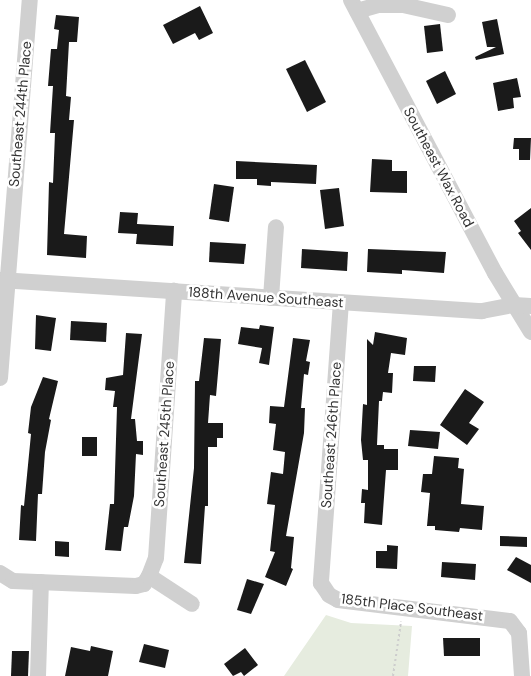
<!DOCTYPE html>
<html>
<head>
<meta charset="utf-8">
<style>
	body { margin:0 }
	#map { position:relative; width:531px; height:676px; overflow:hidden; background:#fff; font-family:"DM Sans",sans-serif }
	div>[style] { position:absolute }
	.green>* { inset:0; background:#e6ecdf }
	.building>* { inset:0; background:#1a1a1a }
	.path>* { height:2px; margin-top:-1px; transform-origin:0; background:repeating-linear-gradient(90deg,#cdcdcd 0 2.5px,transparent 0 5px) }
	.minor>* { height:16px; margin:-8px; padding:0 8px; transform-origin:8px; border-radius:8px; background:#d0d0d0 }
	span { translate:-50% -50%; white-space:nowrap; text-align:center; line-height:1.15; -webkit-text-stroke:5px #fff; paint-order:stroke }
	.street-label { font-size:14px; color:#333 }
</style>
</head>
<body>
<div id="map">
	<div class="green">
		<div style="clip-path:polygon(326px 615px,351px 623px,412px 626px,408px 676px,284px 676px)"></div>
	</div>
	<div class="building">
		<div style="clip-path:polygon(200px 6px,213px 33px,199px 40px,195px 33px,173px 44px,163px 25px)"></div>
		<div style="clip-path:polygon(56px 15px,79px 17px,77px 42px,69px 42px,66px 96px,71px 97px,69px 120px,74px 120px,64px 234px,87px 236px,86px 258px,47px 255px,49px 182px,53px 183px,55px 133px,50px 133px,53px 86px,48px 86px,51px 49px,57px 49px,59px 30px,54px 29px)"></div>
		<div style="clip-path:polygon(497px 19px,504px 54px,476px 60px,475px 57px,496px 47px,487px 47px,482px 22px)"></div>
		<div style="clip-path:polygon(440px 24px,443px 51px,427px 53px,424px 26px)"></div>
		<div style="clip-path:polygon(305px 60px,326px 102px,307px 112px,286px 69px)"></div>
		<div style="clip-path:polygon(445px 71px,456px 94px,437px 104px,426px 81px)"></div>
		<div style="clip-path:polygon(517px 78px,521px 97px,513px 98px,514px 108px,498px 111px,493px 83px)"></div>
		<div style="clip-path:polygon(514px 138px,531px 138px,530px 160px,519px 160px,519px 149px,513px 149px)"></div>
		<div style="clip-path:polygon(372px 159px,392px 160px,392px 171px,407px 171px,407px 193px,370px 192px)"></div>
		<div style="clip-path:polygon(236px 161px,317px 165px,316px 184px,271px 182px,271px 186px,257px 185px,257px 179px,236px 179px)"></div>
		<div style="clip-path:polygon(214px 184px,234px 187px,229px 222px,209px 219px)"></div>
		<div style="clip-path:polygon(339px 188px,344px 226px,325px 229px,320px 190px)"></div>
		<div style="clip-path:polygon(531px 208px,531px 250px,518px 233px,521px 231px,514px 221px)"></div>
		<div style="clip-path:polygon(120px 212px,138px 213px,137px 224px,174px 226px,173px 246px,136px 244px,137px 234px,118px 233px)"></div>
		<div style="clip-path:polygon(210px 242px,246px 244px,244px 264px,209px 262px)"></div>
		<div style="clip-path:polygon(302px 249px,348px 252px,347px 271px,301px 268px)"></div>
		<div style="clip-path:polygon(368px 249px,446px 252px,444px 273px,402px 270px,402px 274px,367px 272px)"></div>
		<div style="clip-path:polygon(36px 315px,56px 318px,51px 351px,35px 349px)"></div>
		<div style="clip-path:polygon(71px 321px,107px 323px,106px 342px,70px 340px)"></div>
		<div style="clip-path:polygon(260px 325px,274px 327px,269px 365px,259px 363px,262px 348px,238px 344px,241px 327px,259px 329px)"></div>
		<div style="clip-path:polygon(375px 332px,407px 338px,405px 355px,391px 353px,388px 373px,393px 373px,392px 393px,383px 392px,382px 401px,379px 401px,377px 445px,384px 445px,384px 449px,398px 449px,398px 470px,386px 470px,382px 525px,364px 523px,365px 503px,361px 503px,362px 489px,368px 490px,368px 460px,363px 460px,361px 440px,363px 404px,367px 405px,367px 339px,373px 345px)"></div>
		<div style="clip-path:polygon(126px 333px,142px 334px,131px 419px,135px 419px,137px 441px,143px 441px,143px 455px,136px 454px,134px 496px,128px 527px,124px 527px,121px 551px,105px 550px,110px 504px,114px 504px,117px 407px,113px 407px,115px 391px,105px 390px,106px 378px,123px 375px)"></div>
		<div style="clip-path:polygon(204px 338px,221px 339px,216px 396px,210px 395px,208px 423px,223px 423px,223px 438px,217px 438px,217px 447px,208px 447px,208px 506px,205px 506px,201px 564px,184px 563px,194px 468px,195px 381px,199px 381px)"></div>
		<div style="clip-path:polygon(293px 338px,310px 340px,306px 361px,310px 362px,308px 375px,304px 374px,301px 408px,305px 408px,304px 433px,286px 536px,294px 537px,291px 568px,293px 569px,286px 586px,265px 577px,275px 552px,270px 551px,275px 505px,267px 504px,271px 472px,283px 474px,285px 452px,273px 450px,276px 424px,269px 423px,270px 406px,284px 407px)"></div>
		<div style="clip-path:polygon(414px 366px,436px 366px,435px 382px,413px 381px)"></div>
		<div style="clip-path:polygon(43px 377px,58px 381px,49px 419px,51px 420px,45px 452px,42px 494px,38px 494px,36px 541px,19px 540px,21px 505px,24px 506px,31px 434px,28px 433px,31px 407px)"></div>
		<div style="clip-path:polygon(465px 389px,484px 402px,469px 423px,479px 429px,467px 445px,440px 425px)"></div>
		<div style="clip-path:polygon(410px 430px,440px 432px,438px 449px,408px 446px)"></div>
		<div style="clip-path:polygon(82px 437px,97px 437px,97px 456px,82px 456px)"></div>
		<div style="clip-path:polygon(434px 456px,459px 458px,458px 468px,464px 469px,461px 504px,484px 506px,482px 530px,460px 528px,459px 532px,435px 530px,435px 526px,427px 526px,430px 493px,421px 492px,423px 474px,432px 474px)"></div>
		<div style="clip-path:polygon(500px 536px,527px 537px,527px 547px,500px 546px)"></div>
		<div style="clip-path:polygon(55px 541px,69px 542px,69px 557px,55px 556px)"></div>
		<div style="clip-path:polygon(387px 545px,398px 546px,397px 569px,376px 568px,376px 551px,387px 551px)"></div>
		<div style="clip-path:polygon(516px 557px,531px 565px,531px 583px,507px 570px)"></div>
		<div style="clip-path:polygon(442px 562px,476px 564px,475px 580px,441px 577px)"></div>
		<div style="clip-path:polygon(247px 579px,264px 584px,251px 614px,237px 610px)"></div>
		<div style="clip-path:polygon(443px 638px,480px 638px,480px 656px,444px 656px)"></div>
		<div style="clip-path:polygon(144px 644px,169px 650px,165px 668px,139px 662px)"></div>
		<div style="clip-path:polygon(91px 646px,113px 651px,108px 676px,65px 676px,71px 647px,90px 651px)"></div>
		<div style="clip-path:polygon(245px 648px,258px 665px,244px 676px,241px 672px,233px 676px,224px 664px)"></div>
		<div style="clip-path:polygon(12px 651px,29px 651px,28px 676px,11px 676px)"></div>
	</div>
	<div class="path">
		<div style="left:393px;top:676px;width:55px;rotate:-81.6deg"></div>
	</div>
	<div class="minor">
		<div style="left:351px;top:0;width:309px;rotate:62.2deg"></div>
		<div style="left:495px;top:273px;width:69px;rotate:58.6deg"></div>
		<div style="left:357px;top:11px;width:22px;rotate:-16deg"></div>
		<div style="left:378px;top:5px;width:25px"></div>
		<div style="left:403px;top:5px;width:46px;rotate:12.5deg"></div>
		<div style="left:0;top:280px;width:483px;rotate:3.7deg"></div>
		<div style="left:482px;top:311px;width:33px;rotate:-11deg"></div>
		<div style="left:514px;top:305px;width:17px;rotate:3deg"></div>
		<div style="left:271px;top:298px;width:71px;rotate:-86deg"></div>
		<div style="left:341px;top:302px;width:282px;rotate:94.1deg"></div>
		<div style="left:321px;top:583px;width:14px;rotate:56deg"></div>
		<div style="left:329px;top:595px;width:10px;rotate:29deg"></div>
		<div style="left:338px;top:600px;width:173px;rotate:7deg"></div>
		<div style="left:510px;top:621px;width:15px;rotate:53deg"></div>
		<div style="left:519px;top:633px;width:43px;rotate:86deg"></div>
		<div style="left:0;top:378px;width:379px;rotate:-85.5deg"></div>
		<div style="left:0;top:573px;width:15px;rotate:32deg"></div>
		<div style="left:13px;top:581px;width:123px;rotate:2.3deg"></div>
		<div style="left:136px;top:586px;width:8px;rotate:-14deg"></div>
		<div style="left:144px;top:584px;width:9px;rotate:-58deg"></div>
		<div style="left:149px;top:576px;width:51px;rotate:33.1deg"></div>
		<div style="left:149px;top:576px;width:19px;rotate:-69deg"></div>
		<div style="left:156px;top:558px;width:268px;rotate:-86.1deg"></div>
		<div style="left:38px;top:676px;width:94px;rotate:-88.2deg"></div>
	</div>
	<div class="street-label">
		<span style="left:20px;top:114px;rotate:-85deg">Southeast 244th Place</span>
		<span style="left:439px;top:167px;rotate:62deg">Southeast Wax Road</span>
		<span style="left:266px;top:297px;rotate:4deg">188th Avenue Southeast</span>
		<span style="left:164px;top:434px;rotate:-86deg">Southeast 245th Place</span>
		<span style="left:331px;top:435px;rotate:-86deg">Southeast 246th Place</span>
		<span style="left:412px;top:607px;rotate:7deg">185th Place Southeast</span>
	</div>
</div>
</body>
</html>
